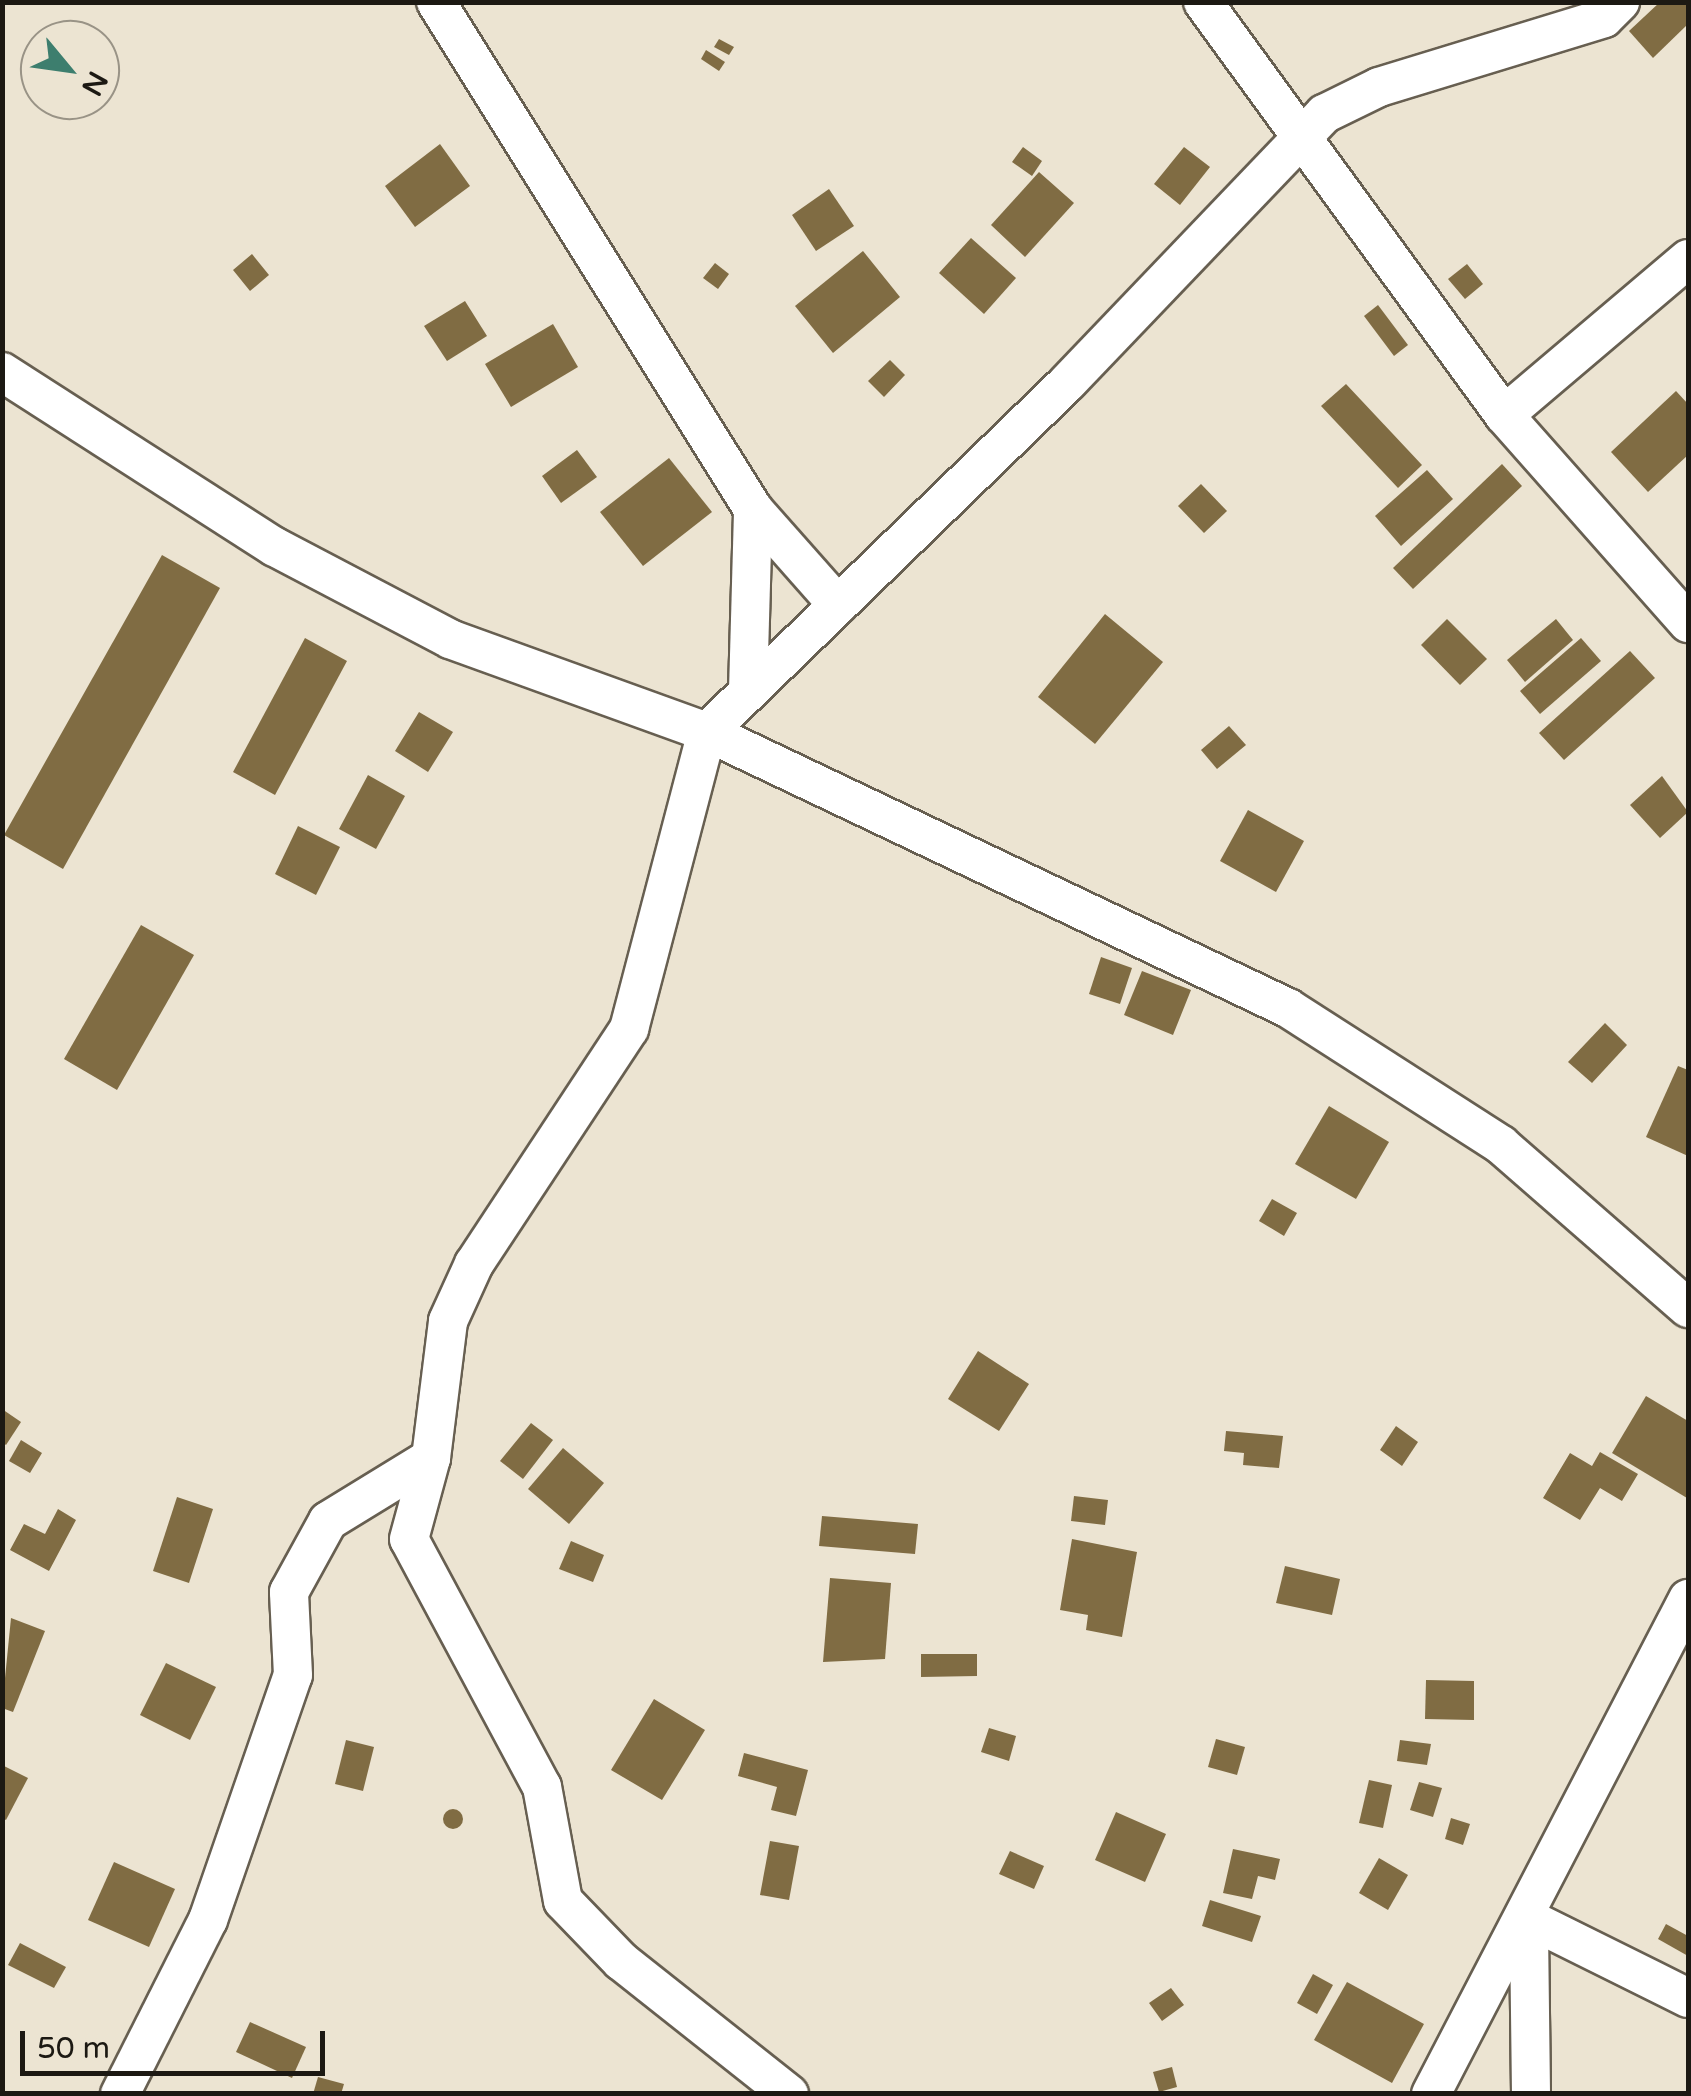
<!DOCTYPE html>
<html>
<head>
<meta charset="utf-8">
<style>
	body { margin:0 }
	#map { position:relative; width:1691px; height:2096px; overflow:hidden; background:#ece4d2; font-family:"Varela Round",sans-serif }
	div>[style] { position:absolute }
	.building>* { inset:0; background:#806c43 }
	.round { border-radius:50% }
	.roads { filter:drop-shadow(2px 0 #675f51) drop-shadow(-2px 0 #675f51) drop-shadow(0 2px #675f51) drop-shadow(0 -2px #675f51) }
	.street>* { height:38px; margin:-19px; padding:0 19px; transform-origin:19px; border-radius:19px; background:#fff }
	span { translate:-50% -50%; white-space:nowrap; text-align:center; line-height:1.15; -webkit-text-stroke:8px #ece4d2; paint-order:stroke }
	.frame { position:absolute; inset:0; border:5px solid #1c1913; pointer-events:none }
	.north { position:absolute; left:20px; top:20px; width:100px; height:100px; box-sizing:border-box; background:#ece4d2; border:2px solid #999386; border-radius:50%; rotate:119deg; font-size:28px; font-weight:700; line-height:40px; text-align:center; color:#1c1913 }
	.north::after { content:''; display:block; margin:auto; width:35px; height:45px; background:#3d7e6e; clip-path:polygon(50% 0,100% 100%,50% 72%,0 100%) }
	.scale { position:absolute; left:20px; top:2031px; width:305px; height:45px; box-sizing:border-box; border:5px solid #1c1913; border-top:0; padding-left:12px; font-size:30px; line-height:35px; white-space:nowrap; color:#1c1913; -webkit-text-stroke:8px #ece4d2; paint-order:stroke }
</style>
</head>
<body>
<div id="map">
	<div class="building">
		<div style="clip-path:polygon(1660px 2px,1688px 2px,1688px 24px,1653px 58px,1629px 31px)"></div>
		<div style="clip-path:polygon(719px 39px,734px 47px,729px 55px,714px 47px)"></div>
		<div style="clip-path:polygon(706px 50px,725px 62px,719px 71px,701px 59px)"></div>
		<div style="clip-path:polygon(440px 144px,470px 186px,415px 227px,385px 186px)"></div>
		<div style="clip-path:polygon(1023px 147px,1042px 161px,1032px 176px,1012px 162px)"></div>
		<div style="clip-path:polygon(1184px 147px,1210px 167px,1180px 205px,1154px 184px)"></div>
		<div style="clip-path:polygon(1039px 172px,1074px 203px,1025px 257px,991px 225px)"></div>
		<div style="clip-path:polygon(829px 189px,854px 226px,816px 251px,792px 215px)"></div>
		<div style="clip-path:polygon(971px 238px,1016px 278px,984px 314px,939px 273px)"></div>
		<div style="clip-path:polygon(863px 251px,900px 297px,833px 353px,795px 306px)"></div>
		<div style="clip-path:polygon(252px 254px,269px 275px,250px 291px,233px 270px)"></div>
		<div style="clip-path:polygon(715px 263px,729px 274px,718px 289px,703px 278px)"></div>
		<div style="clip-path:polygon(1467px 264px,1483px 284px,1465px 299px,1448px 279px)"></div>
		<div style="clip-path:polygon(465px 301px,487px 336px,447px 361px,424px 326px)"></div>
		<div style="clip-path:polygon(1378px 305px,1408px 345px,1394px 356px,1364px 316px)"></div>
		<div style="clip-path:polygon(553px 324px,578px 367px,511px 407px,485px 364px)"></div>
		<div style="clip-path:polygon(890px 360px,905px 375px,884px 397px,868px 381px)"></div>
		<div style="clip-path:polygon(1346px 384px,1422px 465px,1398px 488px,1321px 406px)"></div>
		<div style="clip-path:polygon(1676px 391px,1688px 404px,1688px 455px,1648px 492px,1611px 452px)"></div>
		<div style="clip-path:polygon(577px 450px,597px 477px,561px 503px,542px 476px)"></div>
		<div style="clip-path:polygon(669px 458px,712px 512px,643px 566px,600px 512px)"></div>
		<div style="clip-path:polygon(1502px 464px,1522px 486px,1413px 589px,1393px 568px)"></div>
		<div style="clip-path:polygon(1427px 470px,1453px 499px,1401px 546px,1375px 516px)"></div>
		<div style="clip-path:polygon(1201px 484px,1227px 511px,1204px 533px,1178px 506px)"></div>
		<div style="clip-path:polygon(162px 555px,220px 588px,63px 869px,4px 835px)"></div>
		<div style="clip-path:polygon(1105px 614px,1163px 662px,1095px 744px,1038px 697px)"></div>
		<div style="clip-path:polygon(1447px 619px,1487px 659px,1460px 685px,1421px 645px)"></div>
		<div style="clip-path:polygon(1556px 619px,1573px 640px,1525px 682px,1507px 660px)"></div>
		<div style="clip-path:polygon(305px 638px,347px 661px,275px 795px,233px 772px)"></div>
		<div style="clip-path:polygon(1581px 638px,1601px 661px,1540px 714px,1520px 691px)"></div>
		<div style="clip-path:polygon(1630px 651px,1655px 678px,1564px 760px,1539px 733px)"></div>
		<div style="clip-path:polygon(419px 712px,453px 732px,428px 772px,395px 751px)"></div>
		<div style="clip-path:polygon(1229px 726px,1246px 745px,1217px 769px,1201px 750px)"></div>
		<div style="clip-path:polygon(368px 775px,405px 796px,376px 849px,339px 829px)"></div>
		<div style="clip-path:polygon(1662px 776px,1688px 812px,1660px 838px,1630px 805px)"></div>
		<div style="clip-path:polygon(1248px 810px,1304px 841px,1276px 892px,1220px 861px)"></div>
		<div style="clip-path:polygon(298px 826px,340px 847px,316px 895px,275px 874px)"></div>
		<div style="clip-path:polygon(141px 925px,194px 955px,117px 1090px,64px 1059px)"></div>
		<div style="clip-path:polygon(1101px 957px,1132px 968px,1120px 1004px,1089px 994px)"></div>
		<div style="clip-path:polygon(1142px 971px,1191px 990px,1173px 1035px,1124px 1015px)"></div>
		<div style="clip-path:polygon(1605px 1023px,1627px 1045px,1592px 1083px,1568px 1062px)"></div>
		<div style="clip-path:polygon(1678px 1066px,1688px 1070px,1688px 1156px,1646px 1137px)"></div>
		<div style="clip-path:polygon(1329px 1106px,1389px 1142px,1356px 1199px,1295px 1164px)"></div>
		<div style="clip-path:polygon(1272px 1199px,1297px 1213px,1284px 1236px,1259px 1221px)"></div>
		<div style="clip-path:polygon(978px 1351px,1029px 1384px,999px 1431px,948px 1399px)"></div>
		<div style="clip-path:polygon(1646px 1396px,1688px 1421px,1687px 1498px,1612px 1453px)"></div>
		<div style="clip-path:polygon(2px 1409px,21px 1422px,6px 1445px,2px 1442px)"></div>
		<div style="clip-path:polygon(531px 1423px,553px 1440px,523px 1479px,500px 1461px)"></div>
		<div style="clip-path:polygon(1396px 1426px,1418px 1442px,1402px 1466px,1380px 1450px)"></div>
		<div style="clip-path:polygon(1226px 1431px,1283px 1436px,1279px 1468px,1243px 1465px,1244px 1453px,1224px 1451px)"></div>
		<div style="clip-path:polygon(21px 1440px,42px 1453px,30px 1473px,9px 1461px)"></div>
		<div style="clip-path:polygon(563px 1448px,604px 1483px,569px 1524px,528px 1489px)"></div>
		<div style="clip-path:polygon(1600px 1452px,1638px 1474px,1622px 1501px,1600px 1488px,1580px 1520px,1543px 1498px,1570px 1453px,1592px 1466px)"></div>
		<div style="clip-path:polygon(1074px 1496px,1108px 1500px,1105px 1525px,1071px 1521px)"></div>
		<div style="clip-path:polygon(177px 1497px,213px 1509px,189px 1583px,153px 1571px)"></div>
		<div style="clip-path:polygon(58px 1509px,76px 1520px,49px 1571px,10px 1550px,24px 1524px,45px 1534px)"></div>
		<div style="clip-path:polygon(822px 1516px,918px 1524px,915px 1554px,819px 1546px)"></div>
		<div style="clip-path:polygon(1072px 1539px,1137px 1552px,1122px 1637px,1086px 1630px,1088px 1615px,1060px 1610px)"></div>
		<div style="clip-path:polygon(571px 1541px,604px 1555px,593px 1582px,559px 1569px)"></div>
		<div style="clip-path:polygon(1285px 1566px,1340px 1579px,1332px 1615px,1276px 1603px)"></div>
		<div style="clip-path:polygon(830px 1578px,891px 1583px,885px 1659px,823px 1662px)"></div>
		<div style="clip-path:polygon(11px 1618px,45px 1631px,13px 1712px,2px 1708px)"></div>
		<div style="clip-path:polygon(921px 1654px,977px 1654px,977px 1676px,921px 1677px)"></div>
		<div style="clip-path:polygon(166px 1663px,216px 1687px,190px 1740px,140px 1715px)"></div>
		<div style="clip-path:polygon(1426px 1680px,1474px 1681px,1474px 1720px,1425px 1719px)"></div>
		<div style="clip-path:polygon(654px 1699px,705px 1730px,662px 1800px,611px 1770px)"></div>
		<div style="clip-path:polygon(989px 1728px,1016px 1736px,1009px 1761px,981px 1752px)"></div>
		<div style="clip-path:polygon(1216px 1739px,1245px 1747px,1237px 1775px,1208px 1767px)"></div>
		<div style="clip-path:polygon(346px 1740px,374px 1747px,363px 1791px,335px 1784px)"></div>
		<div style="clip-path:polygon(1400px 1740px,1431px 1744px,1427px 1765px,1397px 1761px)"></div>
		<div style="clip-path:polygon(744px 1753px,808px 1770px,796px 1816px,771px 1810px,777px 1787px,738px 1776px)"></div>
		<div style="clip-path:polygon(2px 1765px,28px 1778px,6px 1820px,2px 1818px)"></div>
		<div style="clip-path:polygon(1369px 1780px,1392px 1785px,1383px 1828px,1359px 1823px)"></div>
		<div style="clip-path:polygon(1419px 1782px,1442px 1788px,1433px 1817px,1410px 1810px)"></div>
		<div class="round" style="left:443px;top:1809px;width:20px;height:20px"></div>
		<div style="clip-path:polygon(1116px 1812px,1166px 1834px,1145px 1882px,1095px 1860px)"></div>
		<div style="clip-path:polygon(1451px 1818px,1470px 1824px,1463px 1845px,1445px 1839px)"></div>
		<div style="clip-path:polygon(770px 1841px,799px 1846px,789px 1900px,760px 1895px)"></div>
		<div style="clip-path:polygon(1233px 1849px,1280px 1859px,1275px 1880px,1258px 1876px,1252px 1899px,1223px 1893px)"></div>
		<div style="clip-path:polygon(1010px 1851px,1044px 1866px,1034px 1889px,999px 1874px)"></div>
		<div style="clip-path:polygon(1379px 1858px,1408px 1875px,1388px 1910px,1359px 1893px)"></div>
		<div style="clip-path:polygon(114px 1862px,175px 1889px,149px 1947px,88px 1920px)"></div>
		<div style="clip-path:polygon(1210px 1900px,1261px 1916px,1252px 1942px,1202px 1926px)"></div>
		<div style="clip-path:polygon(1666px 1924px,1688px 1936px,1688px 1956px,1658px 1939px)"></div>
		<div style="clip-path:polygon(20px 1943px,66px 1967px,54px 1988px,8px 1965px)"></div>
		<div style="clip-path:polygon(1313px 1974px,1333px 1985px,1317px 2014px,1297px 2003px)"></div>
		<div style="clip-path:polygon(1347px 1982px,1424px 2024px,1392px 2083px,1314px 2040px)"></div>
		<div style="clip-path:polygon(1171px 1988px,1184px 2005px,1162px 2021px,1149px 2003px)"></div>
		<div style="clip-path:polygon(250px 2022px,306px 2047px,292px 2078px,236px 2052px)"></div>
		<div style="clip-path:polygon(1172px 2067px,1177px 2087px,1159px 2092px,1153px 2072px)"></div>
		<div style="clip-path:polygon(318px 2077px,344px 2084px,341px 2094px,313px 2094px)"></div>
	</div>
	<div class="roads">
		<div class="street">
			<div style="left:436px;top:2px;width:598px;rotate:57.98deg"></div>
			<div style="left:753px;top:509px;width:128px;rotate:48.5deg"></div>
			<div style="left:1203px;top:2px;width:511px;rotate:53.91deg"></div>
			<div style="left:1504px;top:415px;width:278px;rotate:48.5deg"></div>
			<div style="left:2px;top:372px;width:324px;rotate:32.7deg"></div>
			<div style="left:275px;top:547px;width:198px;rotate:27.7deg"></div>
			<div style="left:450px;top:639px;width:273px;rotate:19.9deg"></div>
			<div style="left:707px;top:732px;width:643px;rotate:25.41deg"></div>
			<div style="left:1288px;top:1008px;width:253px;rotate:32.7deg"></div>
			<div style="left:1501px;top:1145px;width:248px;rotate:41.1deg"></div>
			<div style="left:1504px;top:415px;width:241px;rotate:-40.3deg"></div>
			<div style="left:748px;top:691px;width:182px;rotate:-88.4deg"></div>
			<div style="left:120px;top:2094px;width:195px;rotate:-63.2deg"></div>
			<div style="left:208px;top:1920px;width:259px;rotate:-70.9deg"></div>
			<div style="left:293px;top:1675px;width:83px;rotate:-92.8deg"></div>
			<div style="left:289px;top:1592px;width:81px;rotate:-61.2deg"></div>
			<div style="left:328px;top:1521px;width:121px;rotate:-31.5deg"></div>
			<div style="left:789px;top:2094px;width:214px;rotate:-141.6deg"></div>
			<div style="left:621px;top:1961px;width:83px;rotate:-134deg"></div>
			<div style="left:563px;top:1901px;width:116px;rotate:-100.4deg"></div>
			<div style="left:542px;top:1787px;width:281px;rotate:-118.2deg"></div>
			<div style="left:409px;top:1539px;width:84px;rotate:-74.8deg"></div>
			<div style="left:431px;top:1458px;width:138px;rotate:-82.9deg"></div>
			<div style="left:448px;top:1321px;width:63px;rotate:-65.5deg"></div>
			<div style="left:474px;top:1264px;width:282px;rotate:-56.6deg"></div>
			<div style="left:629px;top:1029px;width:307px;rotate:-75.3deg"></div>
			<div style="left:707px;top:732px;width:503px;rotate:-44.11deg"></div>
			<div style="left:1068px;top:382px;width:371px;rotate:-46.3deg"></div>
			<div style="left:1324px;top:114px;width:61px;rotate:-26.1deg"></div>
			<div style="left:1379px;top:87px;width:235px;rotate:-17deg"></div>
			<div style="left:1604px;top:18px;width:23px;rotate:-45deg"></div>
			<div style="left:1431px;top:2094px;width:558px;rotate:-62.56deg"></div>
			<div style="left:1531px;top:2094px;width:175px;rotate:-90.7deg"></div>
			<div style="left:1529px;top:1919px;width:178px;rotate:26.4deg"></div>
		</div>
	</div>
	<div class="frame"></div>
	<div class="north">N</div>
	<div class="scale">50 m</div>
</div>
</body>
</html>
